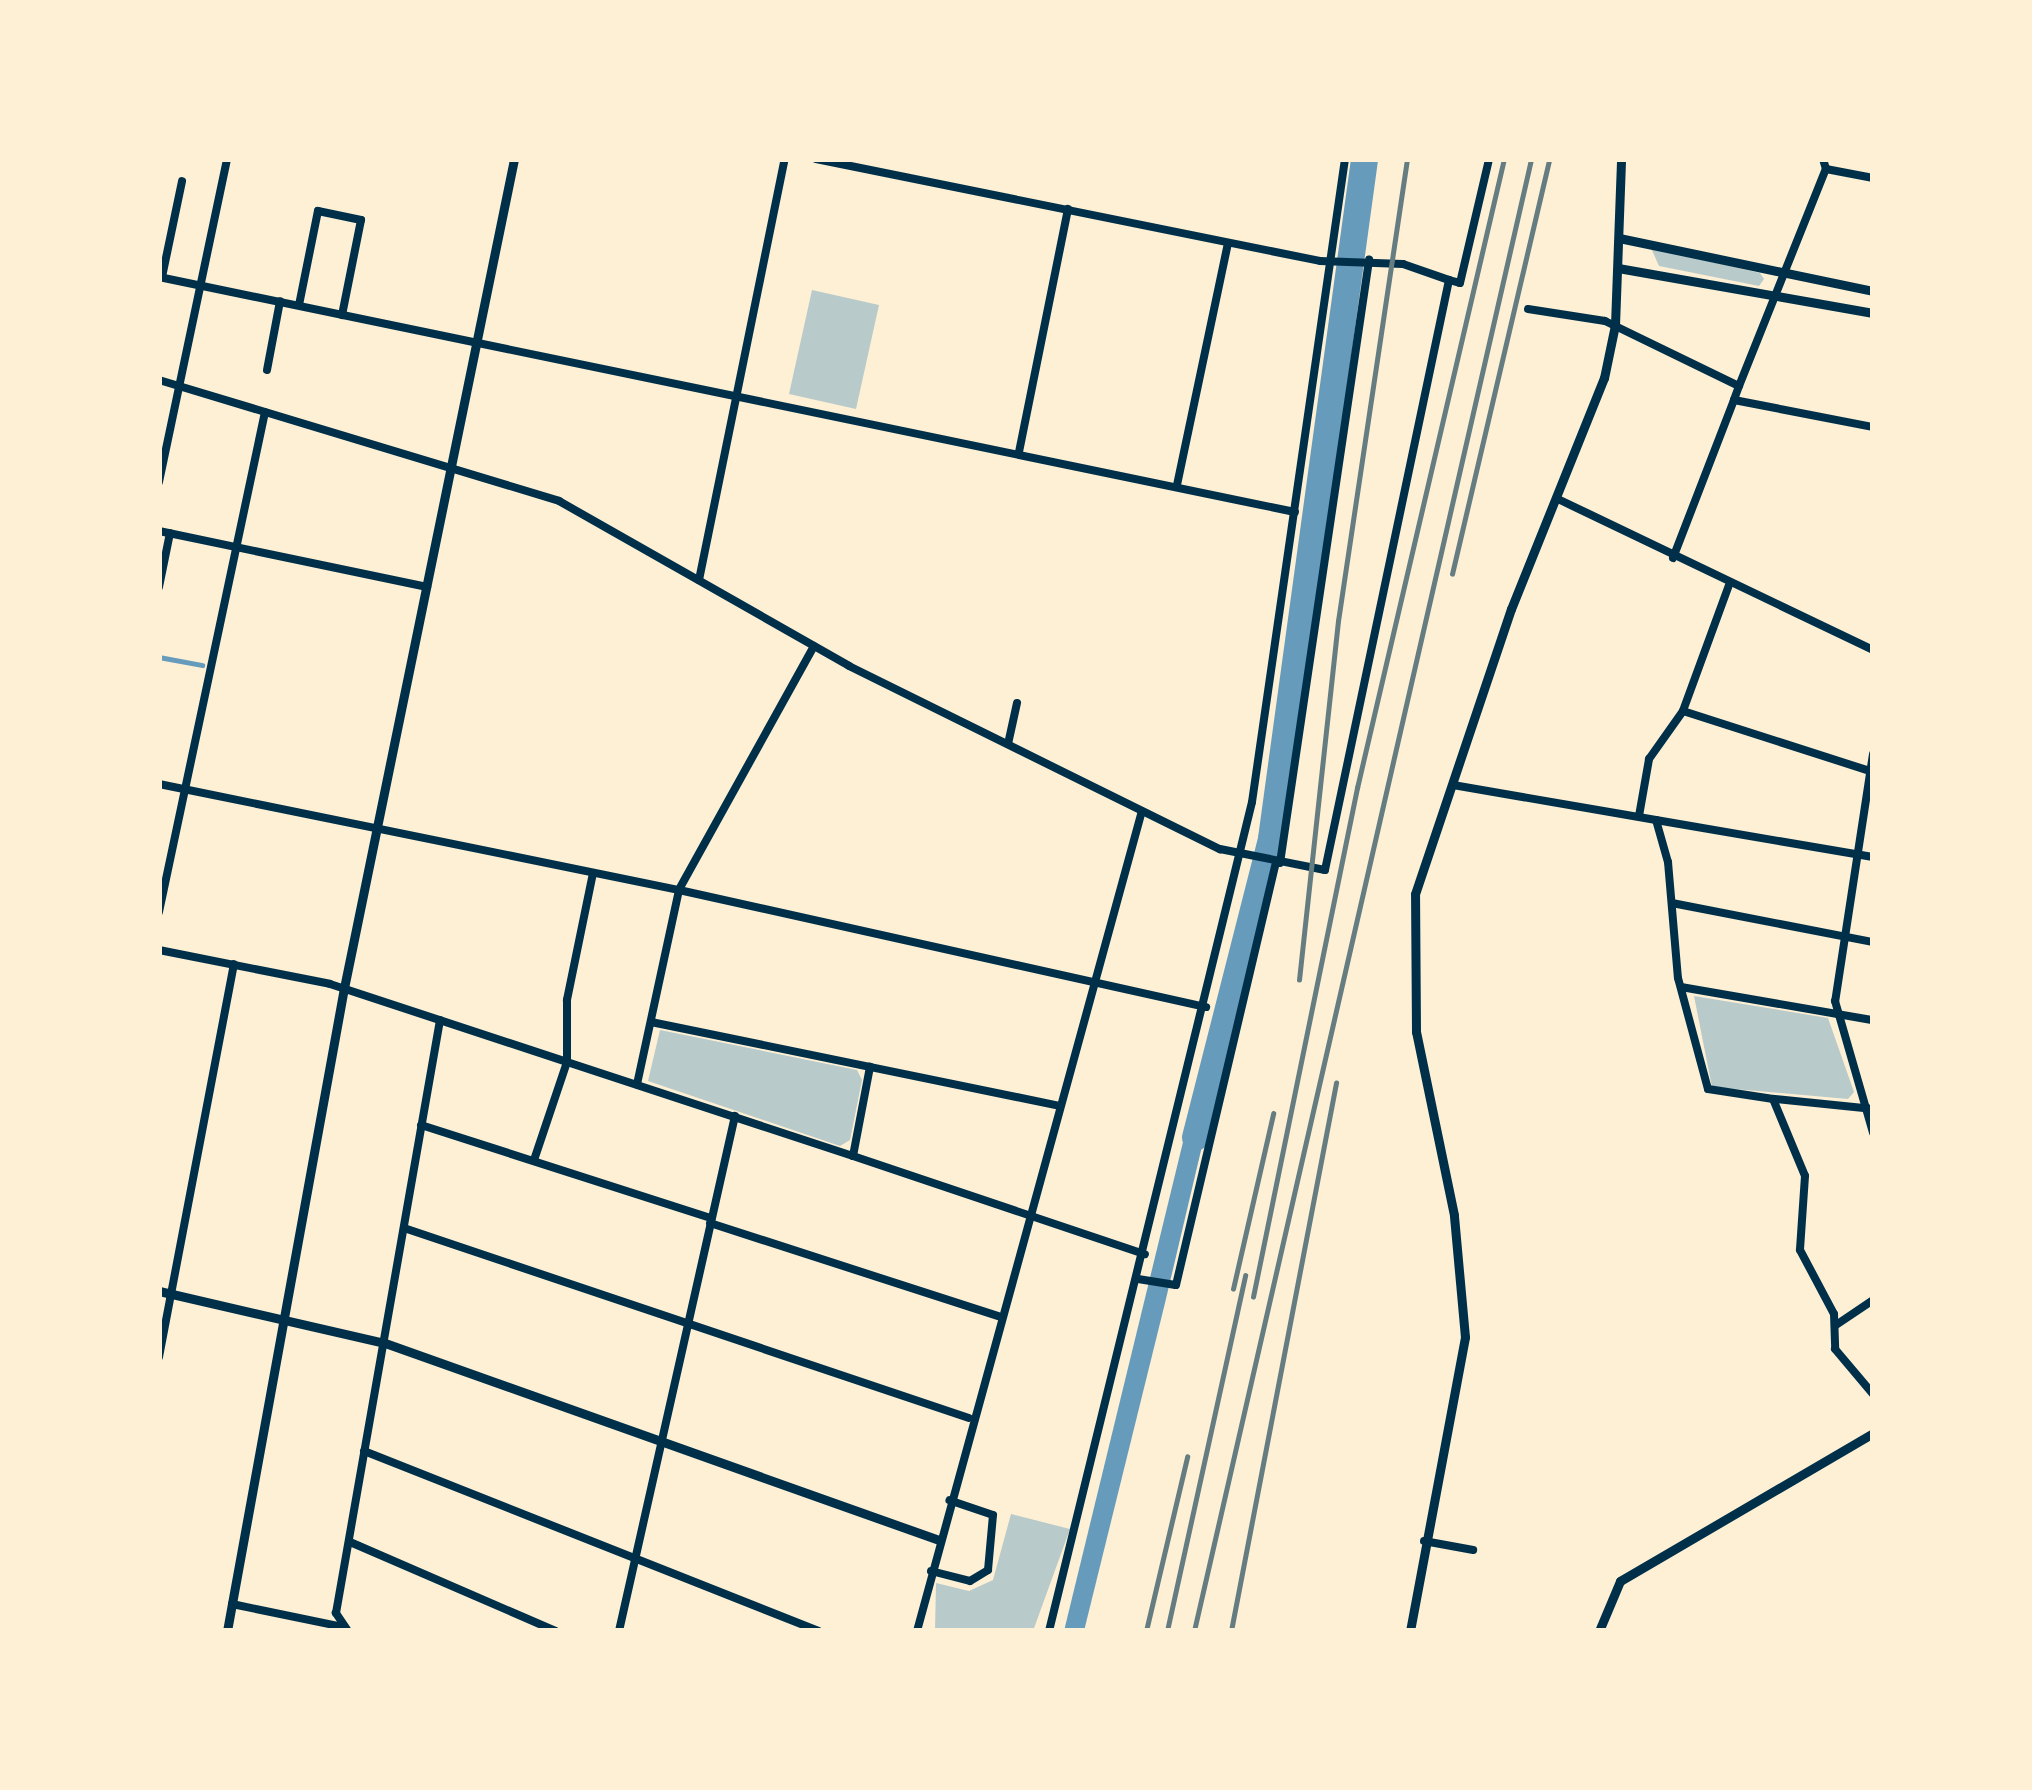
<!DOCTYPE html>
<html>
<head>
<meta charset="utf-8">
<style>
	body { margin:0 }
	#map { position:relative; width:2032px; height:1790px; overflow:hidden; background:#fdf0d5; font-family:"Alegreya Sans",sans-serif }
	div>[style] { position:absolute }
	.green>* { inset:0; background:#b9caca }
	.water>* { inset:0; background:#669bbc }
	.stream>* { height:4.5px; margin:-2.25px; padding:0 2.25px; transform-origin:2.25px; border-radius:2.25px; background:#669bbc }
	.river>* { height:27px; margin:-13.5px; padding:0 13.5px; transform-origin:13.5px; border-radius:13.5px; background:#669bbc }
	.minor>* { height:8px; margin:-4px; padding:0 4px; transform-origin:4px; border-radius:4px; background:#003049 }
	.tertiary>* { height:9px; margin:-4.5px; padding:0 4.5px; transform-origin:4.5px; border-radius:4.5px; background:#003049 }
	.rail>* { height:4.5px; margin:-2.25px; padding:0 2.25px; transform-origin:2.25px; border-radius:2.25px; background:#657d81 }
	span { translate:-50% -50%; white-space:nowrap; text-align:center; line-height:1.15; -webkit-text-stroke:10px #fdf0d5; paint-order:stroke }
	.frame { position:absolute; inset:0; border:162px solid #fdf0d5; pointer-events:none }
</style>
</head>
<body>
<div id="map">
	<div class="green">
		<div style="clip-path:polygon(1651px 248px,1760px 273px,1764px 279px,1759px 286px,1659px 266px)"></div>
		<div style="clip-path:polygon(812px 290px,879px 305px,856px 409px,789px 394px)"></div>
		<div style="clip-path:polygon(1694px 996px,1828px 1018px,1854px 1092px,1848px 1099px,1712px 1087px)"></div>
		<div style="clip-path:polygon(660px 1030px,857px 1070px,862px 1080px,850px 1140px,840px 1146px,648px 1081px)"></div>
		<div style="clip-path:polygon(1011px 1514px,1070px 1529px,1033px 1631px,935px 1631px,936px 1583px,969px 1591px,993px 1580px)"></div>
	</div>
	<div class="water">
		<div style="clip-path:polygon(1193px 1101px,1211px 1108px,1165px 1303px,1084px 1631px,1064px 1631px)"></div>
	</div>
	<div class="stream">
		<div style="left:159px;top:657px;width:44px;rotate:10.5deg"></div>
	</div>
	<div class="river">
		<div style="left:1195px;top:1137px;width:309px;rotate:-75.7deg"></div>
		<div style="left:1271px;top:838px;width:685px;rotate:-82.2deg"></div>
	</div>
	<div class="minor">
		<div style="left:816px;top:159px;width:514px;rotate:11.44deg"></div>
		<div style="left:1320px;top:261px;width:83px;rotate:2.1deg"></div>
		<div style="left:1403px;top:264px;width:49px;rotate:19.2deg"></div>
		<div style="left:1826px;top:169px;width:48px;rotate:10.8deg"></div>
		<div style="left:159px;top:277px;width:1160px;rotate:11.69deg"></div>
		<div style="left:162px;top:277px;width:98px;rotate:-78.2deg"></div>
		<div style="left:299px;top:305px;width:96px;rotate:-78.6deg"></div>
		<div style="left:318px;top:211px;width:44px;rotate:11.8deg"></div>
		<div style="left:361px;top:220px;width:97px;rotate:101.3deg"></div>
		<div style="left:1528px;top:309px;width:78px;rotate:8.9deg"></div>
		<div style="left:1605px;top:321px;width:149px;rotate:25.9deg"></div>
		<div style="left:1739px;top:386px;width:15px;rotate:110deg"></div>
		<div style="left:1734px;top:400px;width:142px;rotate:11deg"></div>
		<div style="left:267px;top:370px;width:70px;rotate:-79.3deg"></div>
		<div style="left:159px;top:380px;width:418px;rotate:16.8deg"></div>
		<div style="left:559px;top:501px;width:334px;rotate:29.6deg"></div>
		<div style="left:849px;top:666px;width:414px;rotate:26.3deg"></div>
		<div style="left:1220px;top:849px;width:107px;rotate:11.3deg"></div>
		<div style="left:1325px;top:870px;width:603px;rotate:-78.13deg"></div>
		<div style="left:1449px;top:280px;width:11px;rotate:15deg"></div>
		<div style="left:1460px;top:283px;width:127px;rotate:-76.8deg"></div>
		<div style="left:1739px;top:386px;width:234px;rotate:-68.2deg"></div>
		<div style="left:1826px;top:169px;width:10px;rotate:-107deg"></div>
		<div style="left:1019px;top:452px;width:248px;rotate:-78.6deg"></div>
		<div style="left:159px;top:482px;width:330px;rotate:-78.1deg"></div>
		<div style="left:1177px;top:485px;width:247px;rotate:-78.1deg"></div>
		<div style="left:1560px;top:500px;width:347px;rotate:25.6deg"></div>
		<div style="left:159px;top:531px;width:274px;rotate:11.8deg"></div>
		<div style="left:1673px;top:558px;width:169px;rotate:-68.9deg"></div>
		<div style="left:699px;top:580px;width:430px;rotate:-78.5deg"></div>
		<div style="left:1729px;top:585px;width:134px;rotate:110.1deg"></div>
		<div style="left:1683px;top:711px;width:200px;rotate:17.8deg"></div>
		<div style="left:159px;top:587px;width:55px;rotate:-78.5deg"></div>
		<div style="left:814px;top:646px;width:279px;rotate:119deg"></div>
		<div style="left:679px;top:890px;width:540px;rotate:12.52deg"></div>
		<div style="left:1008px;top:744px;width:42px;rotate:-77.6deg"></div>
		<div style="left:1873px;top:754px;width:250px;rotate:98.7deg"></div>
		<div style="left:1835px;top:1001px;width:137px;rotate:73.9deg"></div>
		<div style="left:159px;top:784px;width:531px;rotate:11.52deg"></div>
		<div style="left:679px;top:890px;width:199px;rotate:102.2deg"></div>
		<div style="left:1453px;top:785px;width:206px;rotate:9.8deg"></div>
		<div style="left:1656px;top:820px;width:44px;rotate:74.1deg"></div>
		<div style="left:1668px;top:862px;width:116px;rotate:85.1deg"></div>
		<div style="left:1678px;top:978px;width:115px;rotate:74.9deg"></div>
		<div style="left:1708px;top:1089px;width:66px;rotate:8.7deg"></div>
		<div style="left:1773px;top:1099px;width:83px;rotate:67.4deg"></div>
		<div style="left:1805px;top:1176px;width:74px;rotate:93.9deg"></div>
		<div style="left:1800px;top:1250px;width:72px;rotate:62deg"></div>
		<div style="left:1834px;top:1314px;width:35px;rotate:88deg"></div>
		<div style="left:1835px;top:1349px;width:59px;rotate:49.8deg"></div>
		<div style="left:1639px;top:816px;width:58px;rotate:-80deg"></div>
		<div style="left:1649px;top:759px;width:59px;rotate:-54.7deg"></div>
		<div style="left:1656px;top:820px;width:220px;rotate:9.7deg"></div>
		<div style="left:1280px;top:863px;width:610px;rotate:-81.6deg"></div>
		<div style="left:593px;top:873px;width:130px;rotate:101.6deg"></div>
		<div style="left:567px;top:1000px;width:62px;rotate:90deg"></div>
		<div style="left:567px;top:1062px;width:301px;rotate:18.2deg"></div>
		<div style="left:853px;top:1156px;width:91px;rotate:-79.2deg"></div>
		<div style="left:1672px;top:903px;width:205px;rotate:11deg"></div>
		<div style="left:159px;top:912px;width:511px;rotate:-78.03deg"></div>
		<div style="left:159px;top:950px;width:174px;rotate:11.2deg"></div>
		<div style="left:330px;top:984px;width:250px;rotate:18.2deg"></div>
		<div style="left:567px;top:1062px;width:103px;rotate:108.6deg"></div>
		<div style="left:1681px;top:987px;width:195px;rotate:9.8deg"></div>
		<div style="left:651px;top:1022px;width:417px;rotate:11.6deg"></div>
		<div style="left:1775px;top:1099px;width:99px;rotate:5.8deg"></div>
		<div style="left:421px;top:1125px;width:305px;rotate:17.8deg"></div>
		<div style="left:853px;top:1156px;width:308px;rotate:18.6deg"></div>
		<div style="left:710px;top:1223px;width:303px;rotate:17.9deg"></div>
		<div style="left:404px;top:1228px;width:596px;rotate:18.59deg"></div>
		<div style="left:1138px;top:1279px;width:38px;rotate:9deg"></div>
		<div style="left:1176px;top:1285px;width:434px;rotate:-76.7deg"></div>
		<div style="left:1836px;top:1325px;width:45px;rotate:-34deg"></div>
		<div style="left:159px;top:1357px;width:400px;rotate:-79.2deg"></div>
		<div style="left:364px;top:1451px;width:489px;rotate:21.6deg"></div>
		<div style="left:1424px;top:1541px;width:50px;rotate:10.4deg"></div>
		<div style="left:350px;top:1542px;width:224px;rotate:23.4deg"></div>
		<div style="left:931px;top:1571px;width:40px;rotate:14.4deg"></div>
		<div style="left:970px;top:1581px;width:21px;rotate:-31deg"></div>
		<div style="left:988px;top:1570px;width:55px;rotate:-84.8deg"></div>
		<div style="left:993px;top:1515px;width:46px;rotate:-161.2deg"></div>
		<div style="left:232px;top:1604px;width:108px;rotate:11.7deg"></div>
		<div style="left:348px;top:1631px;width:22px;rotate:-124deg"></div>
		<div style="left:336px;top:1613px;width:602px;rotate:-80.05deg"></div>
		<div style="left:619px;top:1631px;width:528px;rotate:-77.31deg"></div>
		<div style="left:917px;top:1631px;width:850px;rotate:-74.66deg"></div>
		<div style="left:1049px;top:1631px;width:853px;rotate:-76.24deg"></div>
		<div style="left:1252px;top:802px;width:650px;rotate:-81.77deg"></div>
	</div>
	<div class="tertiary">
		<div style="left:1619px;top:238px;width:259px;rotate:11.8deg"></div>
		<div style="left:1618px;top:268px;width:259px;rotate:10deg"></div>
		<div style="left:159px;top:1291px;width:232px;rotate:13deg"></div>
		<div style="left:385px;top:1343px;width:588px;rotate:19.58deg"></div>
		<div style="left:227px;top:1631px;width:654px;rotate:-79.69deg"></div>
		<div style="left:344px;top:988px;width:846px;rotate:-78.41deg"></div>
		<div style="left:1410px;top:1631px;width:299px;rotate:-79.4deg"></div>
		<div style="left:1465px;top:1337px;width:122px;rotate:-95.2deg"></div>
		<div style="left:1454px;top:1215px;width:187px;rotate:-101.7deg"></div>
		<div style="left:1416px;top:1032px;width:138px;rotate:-90.4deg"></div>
		<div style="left:1415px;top:894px;width:301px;rotate:-71.4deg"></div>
		<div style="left:1511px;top:609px;width:249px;rotate:-68.1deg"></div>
		<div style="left:1604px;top:378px;width:54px;rotate:-78.3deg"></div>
		<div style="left:1615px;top:325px;width:166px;rotate:-87.9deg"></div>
		<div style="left:1599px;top:1631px;width:54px;rotate:-67.2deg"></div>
		<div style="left:1620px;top:1581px;width:293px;rotate:-30.3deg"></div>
	</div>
	<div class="rail">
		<div style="left:1452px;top:574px;width:426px;rotate:-76.8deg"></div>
		<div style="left:1299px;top:980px;width:361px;rotate:-83.8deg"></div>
		<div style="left:1338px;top:621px;width:467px;rotate:-81.5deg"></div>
		<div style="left:1233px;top:1289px;width:180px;rotate:-77.1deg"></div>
		<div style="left:1253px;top:1297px;width:520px;rotate:-78.45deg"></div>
		<div style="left:1357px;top:788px;width:646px;rotate:-76.85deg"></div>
		<div style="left:1146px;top:1631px;width:179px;rotate:-76.7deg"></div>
		<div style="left:1167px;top:1631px;width:364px;rotate:-77.6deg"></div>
		<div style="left:1194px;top:1631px;width:1510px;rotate:-77.1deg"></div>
		<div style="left:1231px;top:1631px;width:558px;rotate:-79.15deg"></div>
	</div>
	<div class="frame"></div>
</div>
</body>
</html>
